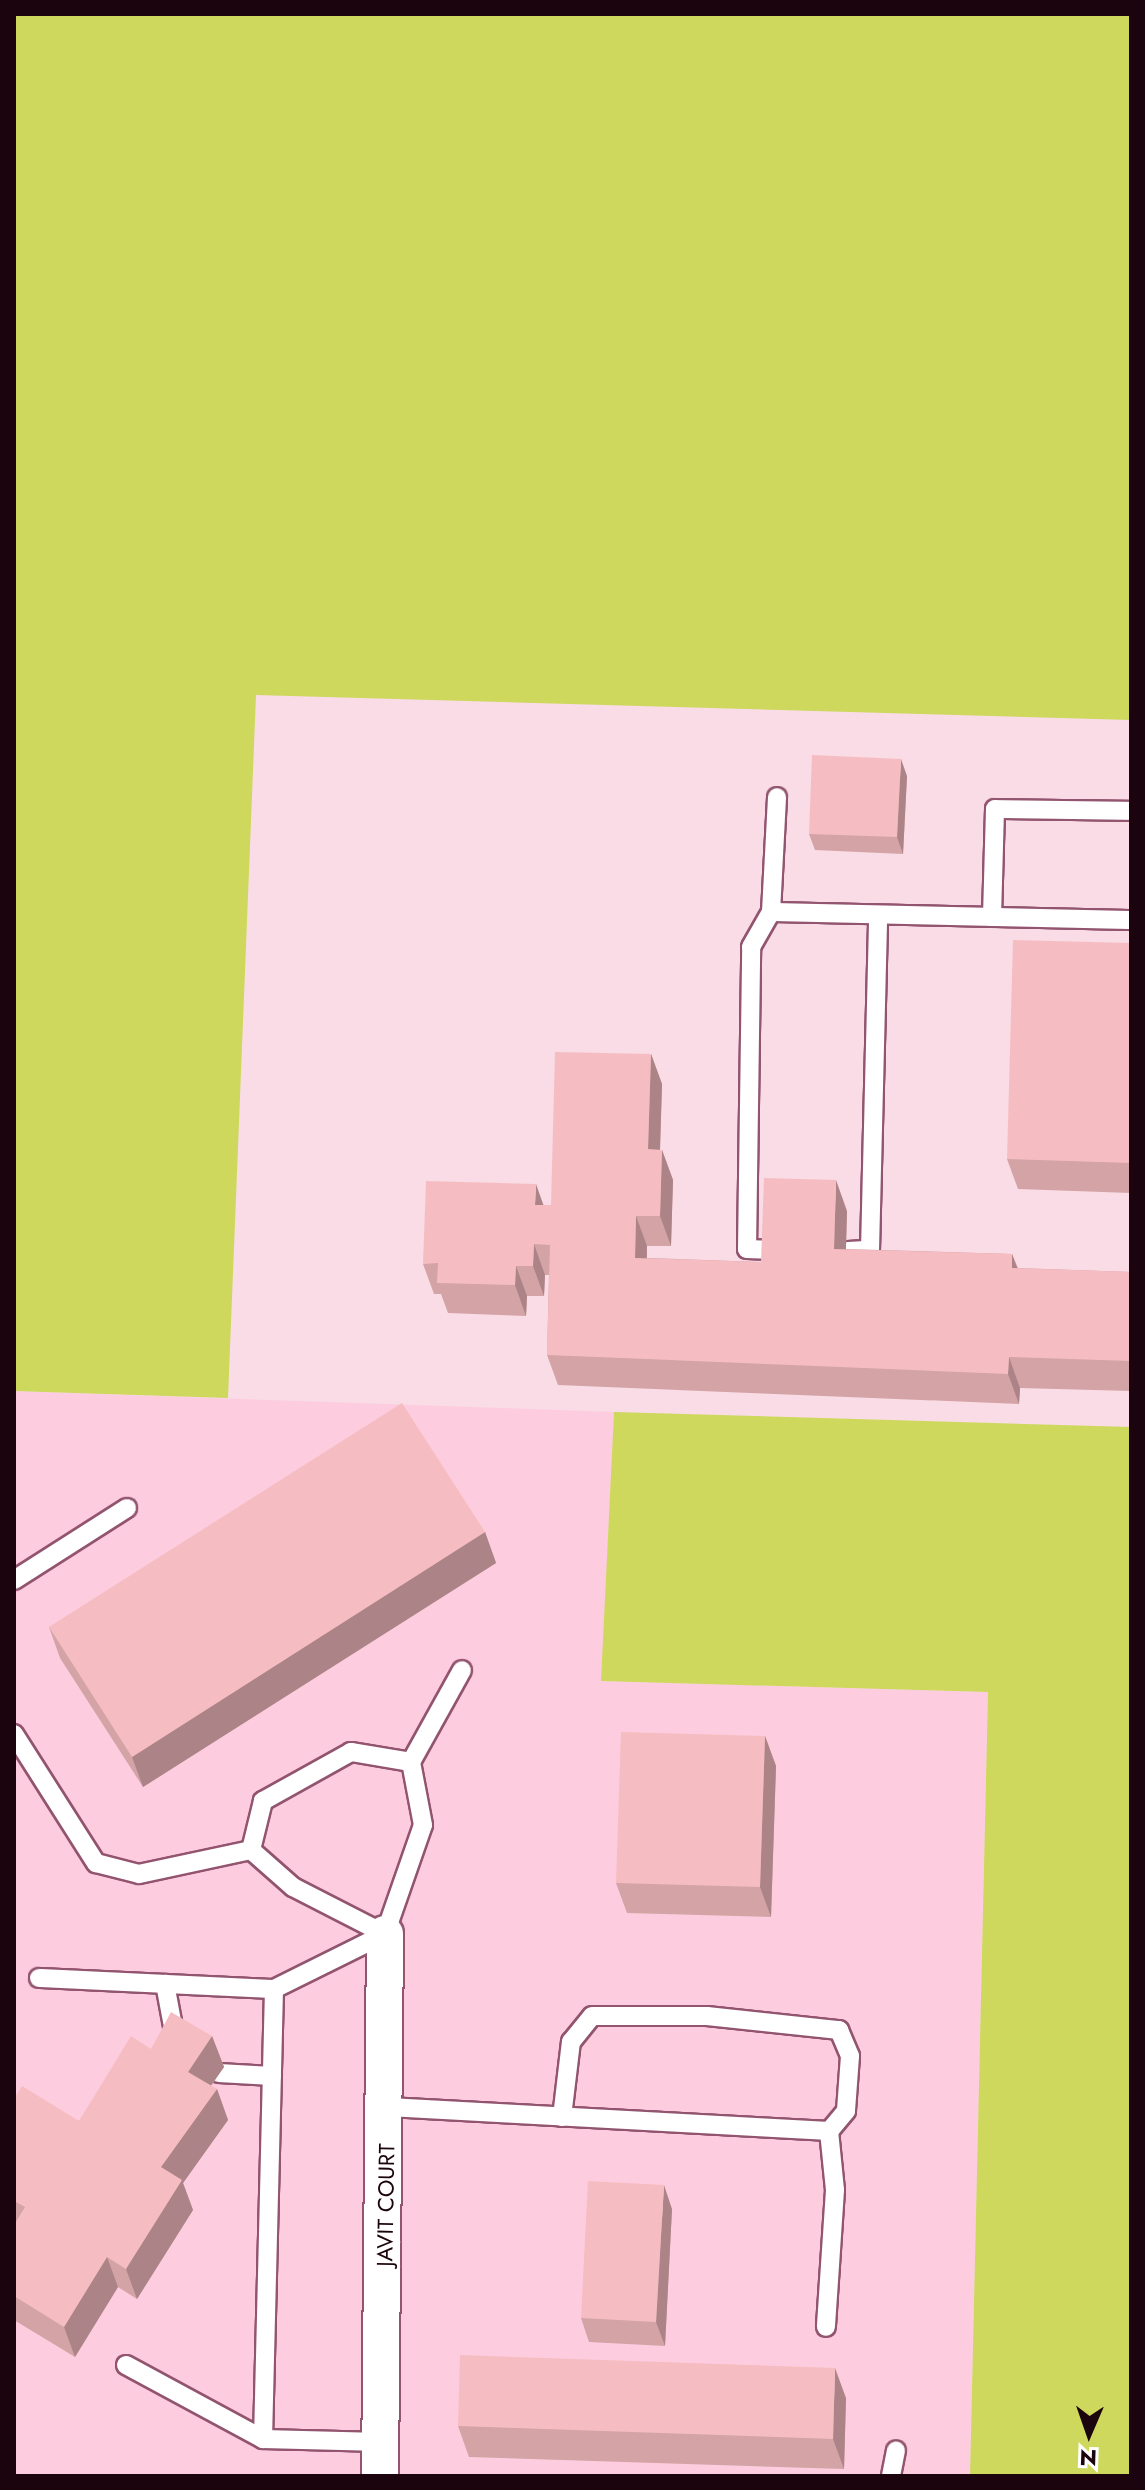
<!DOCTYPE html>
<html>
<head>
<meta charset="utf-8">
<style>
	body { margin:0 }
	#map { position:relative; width:1145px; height:2490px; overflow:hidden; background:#f9dce6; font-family:Jost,sans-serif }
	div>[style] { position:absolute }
	.built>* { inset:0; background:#fdcddf }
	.green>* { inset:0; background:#cdd85d }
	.roads { filter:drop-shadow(2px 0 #92546e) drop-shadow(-2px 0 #92546e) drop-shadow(0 2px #92546e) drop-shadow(0 -2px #92546e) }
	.service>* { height:18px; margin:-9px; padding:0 9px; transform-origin:9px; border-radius:9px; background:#fff }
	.minor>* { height:36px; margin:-18px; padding:0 18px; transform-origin:18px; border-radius:18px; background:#fff }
	.wall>* { inset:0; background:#d3a3a6 }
	.shaded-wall>* { inset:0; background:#ac8487 }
	.building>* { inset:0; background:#f5bdc1 }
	span { translate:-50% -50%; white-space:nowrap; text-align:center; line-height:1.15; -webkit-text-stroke:6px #fff; paint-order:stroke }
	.street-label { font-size:22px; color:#1b040e }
	.frame { position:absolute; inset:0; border:16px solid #1b040e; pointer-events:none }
	.north { position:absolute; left:1049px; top:2394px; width:80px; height:80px; -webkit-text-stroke:6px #fff; paint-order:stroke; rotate:182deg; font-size:22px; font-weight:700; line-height:32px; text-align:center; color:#1b040e }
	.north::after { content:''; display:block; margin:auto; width:28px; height:36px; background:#1b040e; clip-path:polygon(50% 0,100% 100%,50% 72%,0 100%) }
</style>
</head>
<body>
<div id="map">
	<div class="built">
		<div style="clip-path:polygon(14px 1391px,614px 1412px,602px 1681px,988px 1692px,970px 2476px,14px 2476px)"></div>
	</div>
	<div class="green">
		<div style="clip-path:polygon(14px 14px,1131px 14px,1131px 720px,256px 695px,228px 1398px,14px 1391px)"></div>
		<div style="clip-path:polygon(614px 1412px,1131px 1427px,1131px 2476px,970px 2476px,988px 1692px,601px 1681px)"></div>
	</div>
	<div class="roads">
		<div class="service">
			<div style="left:771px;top:912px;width:115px;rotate:-87deg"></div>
			<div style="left:992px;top:917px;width:108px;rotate:-88.4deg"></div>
			<div style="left:995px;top:809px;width:136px;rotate:0.8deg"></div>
			<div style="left:774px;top:1250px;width:27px;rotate:-178deg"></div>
			<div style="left:747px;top:1249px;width:302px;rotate:-89.2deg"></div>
			<div style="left:751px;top:947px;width:40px;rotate:-60.3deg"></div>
			<div style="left:771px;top:912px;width:360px;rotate:1.3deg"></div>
			<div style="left:848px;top:1251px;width:22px;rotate:-3deg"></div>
			<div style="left:870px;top:1250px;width:335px;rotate:-88.6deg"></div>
			<div style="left:14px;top:1580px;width:134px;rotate:-32.5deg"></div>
			<div style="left:14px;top:1734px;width:153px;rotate:57.6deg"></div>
			<div style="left:96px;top:1863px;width:44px;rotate:14.3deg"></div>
			<div style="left:139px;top:1874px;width:115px;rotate:-12.1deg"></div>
			<div style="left:411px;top:1762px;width:105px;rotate:-61deg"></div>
			<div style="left:39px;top:1978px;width:235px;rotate:2.7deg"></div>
			<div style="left:165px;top:1984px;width:59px;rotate:79.3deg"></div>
			<div style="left:219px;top:2073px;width:53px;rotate:3.2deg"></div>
			<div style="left:388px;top:2107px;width:442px;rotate:3.1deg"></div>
			<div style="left:829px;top:2131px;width:59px;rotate:84.2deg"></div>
			<div style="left:835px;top:2190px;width:137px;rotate:93.8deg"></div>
			<div style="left:562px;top:2117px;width:76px;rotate:-83.2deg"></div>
			<div style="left:571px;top:2042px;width:33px;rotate:-51deg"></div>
			<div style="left:592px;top:2016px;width:115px"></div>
			<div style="left:707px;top:2016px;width:133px;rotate:6.1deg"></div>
			<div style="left:839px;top:2030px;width:28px;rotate:67deg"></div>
			<div style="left:850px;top:2056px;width:55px;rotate:94.2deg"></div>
			<div style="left:846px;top:2111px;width:26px;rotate:130deg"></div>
			<div style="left:126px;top:2365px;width:156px;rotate:28.4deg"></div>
			<div style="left:263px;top:2439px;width:118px;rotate:1.5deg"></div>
			<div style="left:263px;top:2439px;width:450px;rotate:-88.6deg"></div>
			<div style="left:274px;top:1989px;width:124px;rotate:-26.4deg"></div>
			<div style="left:385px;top:1934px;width:115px;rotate:-70.8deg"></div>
			<div style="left:423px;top:1825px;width:64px;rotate:-100.8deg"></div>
			<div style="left:411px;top:1762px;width:61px;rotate:-170.5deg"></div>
			<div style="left:351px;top:1752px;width:101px;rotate:150.9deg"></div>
			<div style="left:263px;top:1801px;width:50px;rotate:103.8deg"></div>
			<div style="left:251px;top:1850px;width:56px;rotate:41.4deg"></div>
			<div style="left:293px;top:1887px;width:103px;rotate:27.1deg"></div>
			<div style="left:891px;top:2476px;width:26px;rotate:-79deg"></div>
		</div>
		<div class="minor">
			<div style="left:380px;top:2476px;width:542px;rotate:-89.47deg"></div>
		</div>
	</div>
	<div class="wall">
		<div style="clip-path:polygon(907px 776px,903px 854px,815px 850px,809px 834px)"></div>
		<div style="clip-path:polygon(1131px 943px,1131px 1193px,1018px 1189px,1007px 1159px)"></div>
		<div style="clip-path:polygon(651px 1054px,662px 1084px,660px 1150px,662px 1150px,673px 1180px,671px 1246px,647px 1246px,647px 1258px,761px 1262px,847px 1211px,846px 1249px,1012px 1254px,1018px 1268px,1131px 1272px,1131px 1391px,1020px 1388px,1019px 1404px,558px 1385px,547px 1355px,549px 1275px,545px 1275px,544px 1296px,527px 1296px,526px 1316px,448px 1313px,441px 1294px,434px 1294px,423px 1264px,544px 1205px,551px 1205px)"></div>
		<div style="clip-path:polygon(485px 1532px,496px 1563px,143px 1787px,60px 1658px,49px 1627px)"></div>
		<div style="clip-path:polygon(765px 1736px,776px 1766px,771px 1917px,627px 1913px,616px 1883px)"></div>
		<div style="clip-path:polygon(212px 2036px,224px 2067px,211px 2086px,217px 2089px,228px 2120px,183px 2183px,193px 2210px,137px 2299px,118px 2287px,75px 2357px,14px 2320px,14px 2099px,79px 2121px)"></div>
		<div style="clip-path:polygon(672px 2209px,665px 2346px,589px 2342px,581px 2318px)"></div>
		<div style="clip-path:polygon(846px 2398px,844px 2469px,469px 2457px,458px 2426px)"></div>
	</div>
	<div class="shaded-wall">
		<div style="clip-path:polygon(901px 759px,907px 776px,903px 854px,897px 837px)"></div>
		<div style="clip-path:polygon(651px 1054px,662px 1084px,659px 1180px,648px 1149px)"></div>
		<div style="clip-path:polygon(662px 1150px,673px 1180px,671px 1246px,660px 1216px)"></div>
		<div style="clip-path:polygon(836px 1180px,847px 1211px,845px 1279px,834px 1249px)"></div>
		<div style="clip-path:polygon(536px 1184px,547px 1215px,535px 1205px)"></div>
		<div style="clip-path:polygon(636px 1216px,647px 1246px,646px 1288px,635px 1258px)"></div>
		<div style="clip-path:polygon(534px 1244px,545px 1275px,544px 1296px,533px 1266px)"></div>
		<div style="clip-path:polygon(1012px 1254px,1023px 1284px,1012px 1268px)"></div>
		<div style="clip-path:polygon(516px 1266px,527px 1296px,526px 1316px,515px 1285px)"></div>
		<div style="clip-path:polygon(1009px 1357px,1020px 1388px,1019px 1404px,1008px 1374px)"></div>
		<div style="clip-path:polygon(485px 1532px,496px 1563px,143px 1787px,132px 1757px)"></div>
		<div style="clip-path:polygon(765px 1736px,776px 1766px,771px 1917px,760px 1887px)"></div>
		<div style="clip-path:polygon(212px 2036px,224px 2067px,199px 2102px,188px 2072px)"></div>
		<div style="clip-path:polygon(217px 2089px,228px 2120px,183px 2183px,193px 2210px,137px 2299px,126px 2269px,161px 2167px)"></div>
		<div style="clip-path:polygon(664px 2185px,672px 2209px,665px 2346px,656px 2322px)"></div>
		<div style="clip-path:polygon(107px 2257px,118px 2287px,75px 2357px,64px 2327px)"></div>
		<div style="clip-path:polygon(835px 2368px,846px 2398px,844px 2469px,833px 2439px)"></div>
	</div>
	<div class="building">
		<div style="clip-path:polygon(812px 755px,901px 759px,897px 837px,809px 834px)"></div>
		<div style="clip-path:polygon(1013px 940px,1131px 943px,1131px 1163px,1007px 1159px)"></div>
		<div style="clip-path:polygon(555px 1052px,651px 1054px,648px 1149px,662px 1150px,660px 1216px,636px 1216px,635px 1258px,761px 1262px,764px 1178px,836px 1180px,834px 1249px,1012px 1254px,1012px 1268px,1131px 1272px,1131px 1361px,1009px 1357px,1008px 1374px,547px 1355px,550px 1245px,534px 1244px,533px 1266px,516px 1266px,515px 1285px,437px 1283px,438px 1263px,423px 1264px,426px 1181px,536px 1184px,535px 1205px,551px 1205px)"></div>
		<div style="clip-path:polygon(402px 1403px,485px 1532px,132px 1757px,49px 1627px)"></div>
		<div style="clip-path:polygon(621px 1732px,765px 1736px,760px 1887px,616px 1883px)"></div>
		<div style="clip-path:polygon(171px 2012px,212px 2036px,188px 2072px,217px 2089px,161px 2167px,182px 2180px,126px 2269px,107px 2257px,64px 2327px,14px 2296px,14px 2225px,25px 2207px,14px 2201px,14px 2099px,22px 2086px,79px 2121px,131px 2036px,151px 2049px)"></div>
		<div style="clip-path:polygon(588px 2181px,664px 2185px,656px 2322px,581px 2318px)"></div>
		<div style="clip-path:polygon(460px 2355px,835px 2368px,833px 2439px,458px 2426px)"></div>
	</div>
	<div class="street-label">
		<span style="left:386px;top:2205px;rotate:-89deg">JAVIT COURT</span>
	</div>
	<div class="frame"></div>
	<div class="north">N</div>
</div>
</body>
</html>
